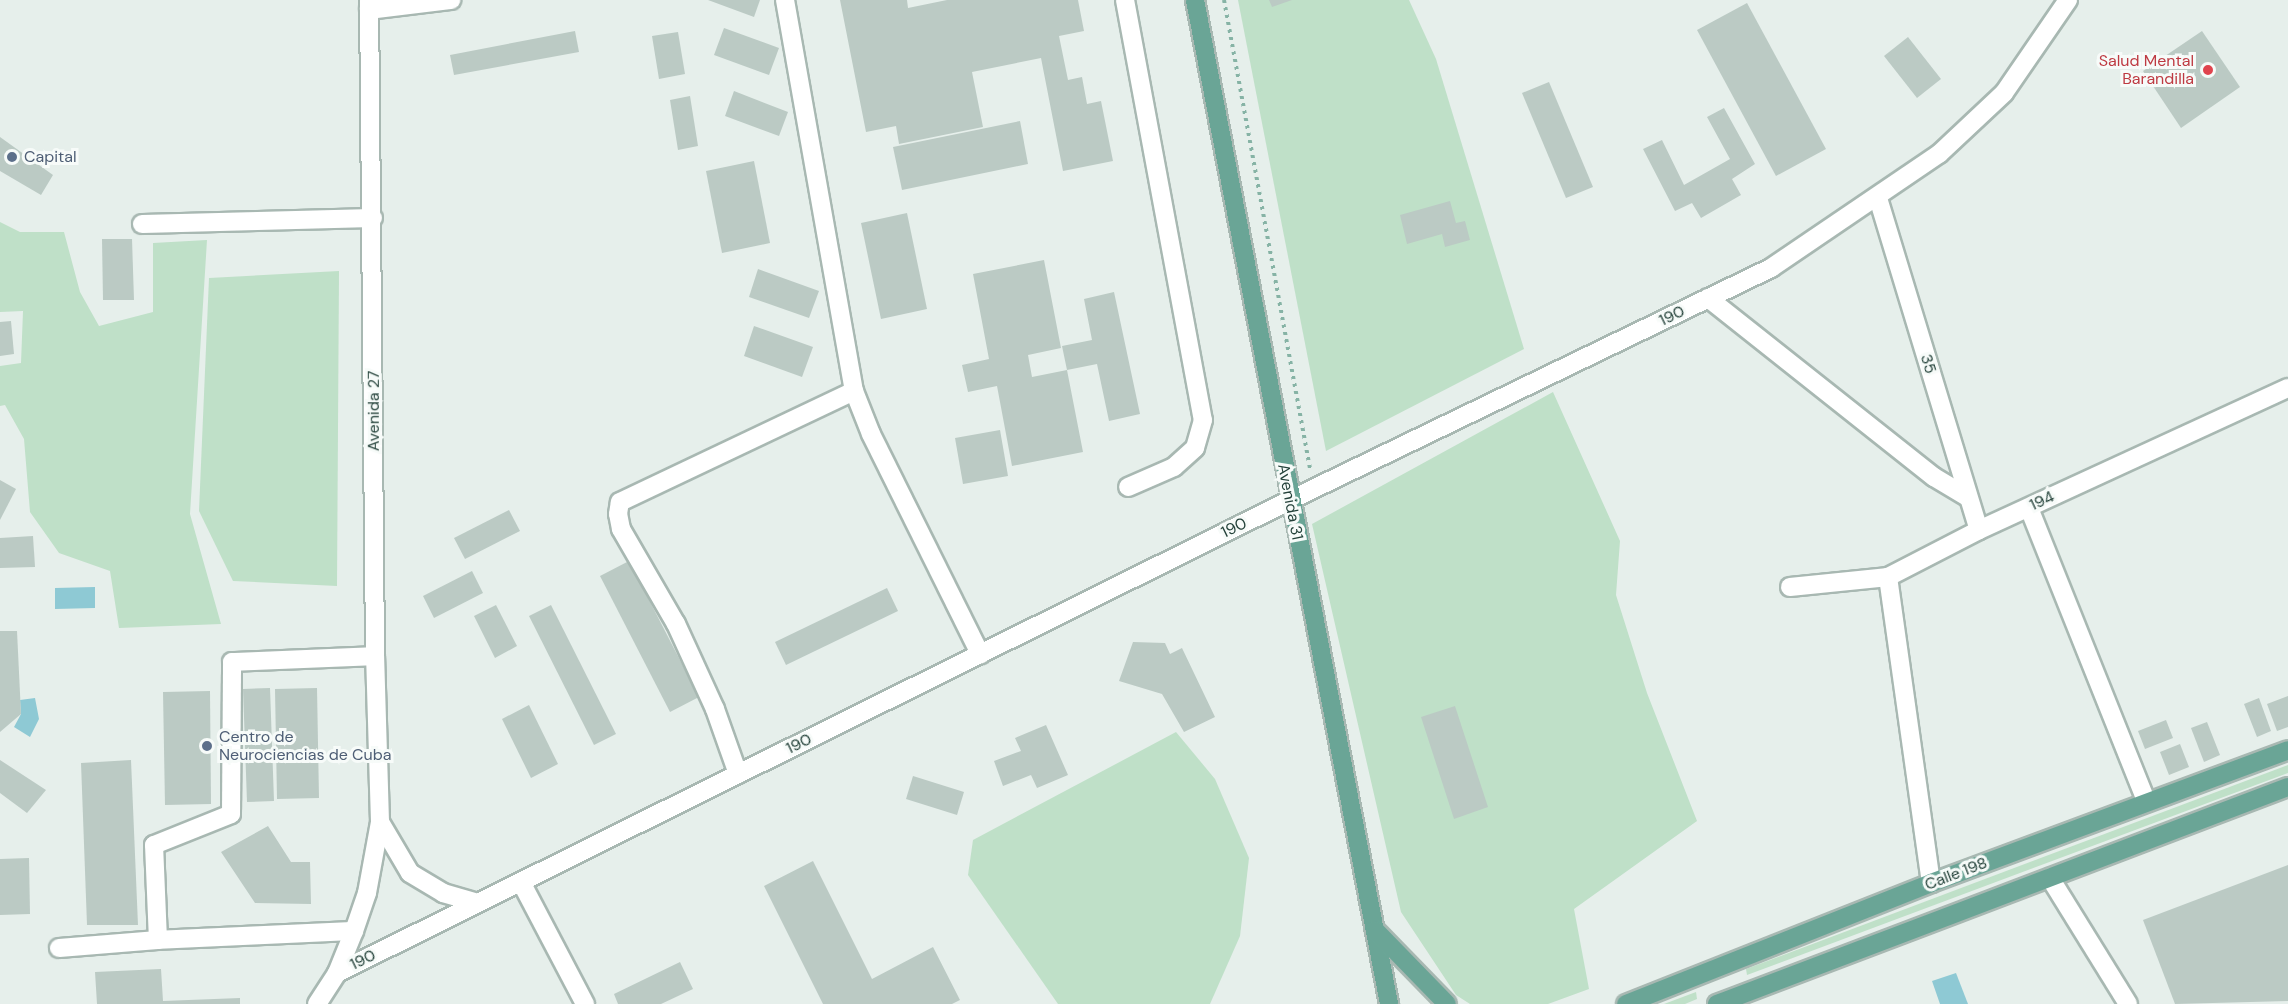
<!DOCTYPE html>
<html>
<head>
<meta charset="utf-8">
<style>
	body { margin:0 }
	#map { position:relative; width:2288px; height:1004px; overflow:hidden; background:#e6efeb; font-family:"DM Sans",sans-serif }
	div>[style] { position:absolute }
	.green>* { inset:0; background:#bfe0c8 }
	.water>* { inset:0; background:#8ec9d4 }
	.building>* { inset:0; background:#bbcac4 }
	.path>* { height:4px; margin-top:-2px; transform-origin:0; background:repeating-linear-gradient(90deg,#86b3a5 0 3px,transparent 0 7.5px) }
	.roads { filter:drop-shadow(2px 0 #a8b8b2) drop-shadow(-2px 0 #a8b8b2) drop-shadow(0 2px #a8b8b2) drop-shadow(0 -2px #a8b8b2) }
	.minor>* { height:18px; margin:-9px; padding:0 9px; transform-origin:9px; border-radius:9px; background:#fff }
	.major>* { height:18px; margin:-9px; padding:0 9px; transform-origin:9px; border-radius:9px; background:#6aa596 }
	.dots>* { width:16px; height:16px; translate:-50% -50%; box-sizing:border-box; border:3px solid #f7fbf9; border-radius:50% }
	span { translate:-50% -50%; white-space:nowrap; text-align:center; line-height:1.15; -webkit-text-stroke:6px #f7fbf9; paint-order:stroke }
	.health-label { font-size:16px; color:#be3a42 }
	.right { translate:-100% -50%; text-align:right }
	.service-label { font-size:16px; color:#4e5e75 }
	.left { translate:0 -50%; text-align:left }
	.street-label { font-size:16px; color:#24423a }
</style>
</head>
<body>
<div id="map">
	<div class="green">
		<div style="clip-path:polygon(1238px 0,1409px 0,1436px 59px,1524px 349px,1326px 451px)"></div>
		<div style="clip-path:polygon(0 222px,20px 232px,64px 232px,80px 292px,99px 326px,153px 312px,153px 243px,207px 240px,190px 514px,221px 624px,119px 628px,110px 571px,59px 553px,30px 512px,24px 439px,5px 405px,0 406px,0 366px,21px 363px,23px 311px,0 312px)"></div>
		<div style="clip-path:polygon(339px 271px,337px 586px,233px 581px,199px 511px,209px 278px)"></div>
		<div style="clip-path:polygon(1553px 392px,1620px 541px,1616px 595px,1647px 693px,1697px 821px,1574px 909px,1589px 989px,1548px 1004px,1470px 1004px,1456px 995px,1401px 912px,1312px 524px)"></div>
		<div style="clip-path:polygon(1176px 732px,1215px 779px,1249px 858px,1240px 936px,1210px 1004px,1058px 1004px,968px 875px,973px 840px)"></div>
		<div style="clip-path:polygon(2288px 765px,2288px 773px,1747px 975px,1746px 969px)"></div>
		<div style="clip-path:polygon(1696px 992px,1697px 999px,1685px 1004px,1664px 1004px)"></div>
	</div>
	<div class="water">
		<div style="clip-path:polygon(95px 587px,95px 608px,55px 609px,55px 588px)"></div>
		<div style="clip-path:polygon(35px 698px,39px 719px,30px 737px,14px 727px,21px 714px,20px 700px)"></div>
		<div style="clip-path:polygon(1956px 973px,1968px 1004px,1940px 1004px,1932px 981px)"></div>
	</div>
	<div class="building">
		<div style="clip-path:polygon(708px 0,760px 0,754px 17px)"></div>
		<div style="clip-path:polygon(840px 0,907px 0,908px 8px,947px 0,1078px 0,1084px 31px,1059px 36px,1068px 80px,1082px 77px,1087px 104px,1101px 101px,1113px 161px,1063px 171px,1041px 58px,972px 72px,983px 127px,899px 144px,896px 126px,866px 132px)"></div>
		<div style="clip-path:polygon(1269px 0,1292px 0,1272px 7px)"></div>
		<div style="clip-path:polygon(1747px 3px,1826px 149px,1776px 176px,1697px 30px)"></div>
		<div style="clip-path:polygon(724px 28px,779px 48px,769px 75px,714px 55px)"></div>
		<div style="clip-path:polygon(575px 31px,579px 52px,454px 75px,450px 55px)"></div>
		<div style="clip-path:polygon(2202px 31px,2240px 87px,2181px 128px,2143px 71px)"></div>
		<div style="clip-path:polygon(678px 32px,685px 74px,659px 79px,652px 36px)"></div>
		<div style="clip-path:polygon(1908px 37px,1941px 79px,1917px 98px,1884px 56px)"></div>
		<div style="clip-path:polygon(1549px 82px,1593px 187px,1566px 198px,1522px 93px)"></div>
		<div style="clip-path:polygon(734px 91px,788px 112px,779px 136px,725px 116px)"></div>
		<div style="clip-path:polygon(690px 96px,698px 146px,678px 150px,670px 100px)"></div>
		<div style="clip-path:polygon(1724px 108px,1755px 164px,1732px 179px,1741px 195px,1701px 218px,1692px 203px,1675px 211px,1643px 149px,1662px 140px,1684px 185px,1730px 159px,1707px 117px)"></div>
		<div style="clip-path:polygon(1020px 121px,1028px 164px,902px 190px,893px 147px)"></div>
		<div style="clip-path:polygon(0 137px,53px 175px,41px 195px,0 171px)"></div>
		<div style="clip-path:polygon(754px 161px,770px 243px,722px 253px,706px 171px)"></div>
		<div style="clip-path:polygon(1450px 201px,1456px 223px,1465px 221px,1470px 240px,1445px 247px,1442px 234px,1407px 244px,1400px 215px)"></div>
		<div style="clip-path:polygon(907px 213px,927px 309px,881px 319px,861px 223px)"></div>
		<div style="clip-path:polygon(102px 239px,132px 239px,134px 300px,103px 300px)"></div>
		<div style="clip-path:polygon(1044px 260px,1061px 348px,1028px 355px,1032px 377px,1067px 370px,1083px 452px,1012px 466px,997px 386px,968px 392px,962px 365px,989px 359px,973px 274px)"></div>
		<div style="clip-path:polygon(758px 269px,819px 291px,809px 318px,749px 297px)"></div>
		<div style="clip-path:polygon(1114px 292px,1140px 414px,1109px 421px,1097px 364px,1067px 370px,1062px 346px,1092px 340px,1084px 299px)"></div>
		<div style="clip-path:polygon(11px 321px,14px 354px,0 356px,0 322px)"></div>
		<div style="clip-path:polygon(754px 326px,813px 347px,802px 377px,744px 356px)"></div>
		<div style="clip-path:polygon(1000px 430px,1008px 476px,963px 484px,955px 438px)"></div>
		<div style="clip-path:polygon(0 480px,16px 489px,0 520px)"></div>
		<div style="clip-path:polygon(509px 510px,520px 531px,465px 559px,454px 538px)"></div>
		<div style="clip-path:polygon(33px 536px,35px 567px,0 568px,0 538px)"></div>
		<div style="clip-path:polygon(629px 561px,699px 697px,670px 712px,600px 576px)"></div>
		<div style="clip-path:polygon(472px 571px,483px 593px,434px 618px,423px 596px)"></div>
		<div style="clip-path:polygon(887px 588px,898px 611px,786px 665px,775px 642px)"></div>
		<div style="clip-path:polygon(496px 605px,517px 646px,495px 658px,474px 616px)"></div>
		<div style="clip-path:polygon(551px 605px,616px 734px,594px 745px,529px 616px)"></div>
		<div style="clip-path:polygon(0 631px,17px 631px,21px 714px,0 732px)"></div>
		<div style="clip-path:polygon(1133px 642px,1165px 643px,1170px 654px,1182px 648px,1215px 717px,1184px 732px,1162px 694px,1119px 681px)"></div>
		<div style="clip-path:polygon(270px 688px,274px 801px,247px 802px,243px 689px)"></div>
		<div style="clip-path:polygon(317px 688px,319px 798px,277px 799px,275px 689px)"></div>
		<div style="clip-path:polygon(210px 691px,211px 804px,165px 805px,163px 692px)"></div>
		<div style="clip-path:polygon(2288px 696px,2288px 727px,2277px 731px,2267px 704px)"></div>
		<div style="clip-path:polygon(2259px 698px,2271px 731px,2257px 737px,2244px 704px)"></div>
		<div style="clip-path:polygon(529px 705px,558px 764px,531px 778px,502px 719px)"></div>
		<div style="clip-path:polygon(1455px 706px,1488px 807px,1454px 819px,1421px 717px)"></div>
		<div style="clip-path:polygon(2166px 720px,2173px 738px,2145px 749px,2138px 731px)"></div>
		<div style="clip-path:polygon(2207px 722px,2220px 755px,2204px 762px,2191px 728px)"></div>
		<div style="clip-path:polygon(1046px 725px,1068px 775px,1037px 788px,1031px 775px,1003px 786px,994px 761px,1021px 751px,1015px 738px)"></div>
		<div style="clip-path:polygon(2180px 744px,2189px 767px,2169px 775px,2160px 752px)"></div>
		<div style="clip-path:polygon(0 760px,46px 790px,27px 813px,0 793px)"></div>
		<div style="clip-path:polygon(131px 760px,138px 925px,87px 925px,81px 763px)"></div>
		<div style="clip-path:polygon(913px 776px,964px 792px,957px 815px,906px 799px)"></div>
		<div style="clip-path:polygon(268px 826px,291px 862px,310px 862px,311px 904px,255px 903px,221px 852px)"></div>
		<div style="clip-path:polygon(29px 858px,30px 914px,0 915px,0 859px)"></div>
		<div style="clip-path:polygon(813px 861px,872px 979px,933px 947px,960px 1000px,952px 1004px,823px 1004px,764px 886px)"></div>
		<div style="clip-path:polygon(2288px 865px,2288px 1001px,2175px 1004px,2143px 920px)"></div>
		<div style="clip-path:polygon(680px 962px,693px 989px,661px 1004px,618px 1004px,614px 994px)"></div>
		<div style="clip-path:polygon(161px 969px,163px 1001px,240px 998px,240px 1004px,97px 1004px,95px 972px)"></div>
	</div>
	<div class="path">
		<div style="left:1224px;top:0;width:478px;rotate:79.6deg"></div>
	</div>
	<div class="roads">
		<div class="minor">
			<div style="left:785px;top:0;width:397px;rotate:80deg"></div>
			<div style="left:854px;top:391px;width:46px;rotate:68.4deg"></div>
			<div style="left:871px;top:434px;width:246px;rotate:63.6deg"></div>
			<div style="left:1125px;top:0;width:427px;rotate:79.5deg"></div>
			<div style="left:1203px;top:420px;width:29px;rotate:106deg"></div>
			<div style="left:1195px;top:448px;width:28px;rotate:138deg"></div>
			<div style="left:1174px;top:467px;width:50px;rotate:156.5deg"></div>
			<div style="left:369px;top:10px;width:83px;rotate:-7deg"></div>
			<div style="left:1878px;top:198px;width:347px;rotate:73.1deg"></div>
			<div style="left:142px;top:224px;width:231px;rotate:-1.5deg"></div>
			<div style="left:1708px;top:298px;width:288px;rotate:38.4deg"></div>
			<div style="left:1934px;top:477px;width:39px;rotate:31deg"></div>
			<div style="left:2029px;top:508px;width:315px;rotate:68.2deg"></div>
			<div style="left:1888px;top:577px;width:309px;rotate:82deg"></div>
			<div style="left:1790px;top:587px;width:99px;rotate:-5.8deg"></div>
			<div style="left:1888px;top:577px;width:102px;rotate:-27.3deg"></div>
			<div style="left:1979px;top:530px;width:340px;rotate:-24.7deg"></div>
			<div style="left:738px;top:774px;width:69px;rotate:-109.5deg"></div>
			<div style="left:715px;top:709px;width:94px;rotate:-114.6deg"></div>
			<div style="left:676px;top:624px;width:110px;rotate:-120.1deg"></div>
			<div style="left:621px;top:529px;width:15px;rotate:-101deg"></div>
			<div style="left:618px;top:514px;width:12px;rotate:-81deg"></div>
			<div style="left:620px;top:502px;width:259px;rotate:-25.4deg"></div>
			<div style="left:380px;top:822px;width:59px;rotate:59.5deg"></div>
			<div style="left:410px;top:873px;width:39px;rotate:31deg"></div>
			<div style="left:443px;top:893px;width:35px;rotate:16deg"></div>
			<div style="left:2050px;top:878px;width:148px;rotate:58.2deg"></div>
			<div style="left:521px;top:882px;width:138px;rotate:62.3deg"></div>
			<div style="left:354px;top:931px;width:196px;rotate:177.4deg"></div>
			<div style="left:158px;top:940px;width:95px;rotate:-92.4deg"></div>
			<div style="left:154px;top:845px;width:83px;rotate:-21.9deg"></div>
			<div style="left:231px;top:814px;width:152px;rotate:-89.6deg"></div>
			<div style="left:232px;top:662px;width:143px;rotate:-2.4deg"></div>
			<div style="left:59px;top:948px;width:99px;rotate:-4.6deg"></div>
			<div style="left:337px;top:973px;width:1089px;rotate:-26.38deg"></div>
			<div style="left:1313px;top:489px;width:509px;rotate:-25.76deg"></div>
			<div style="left:1771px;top:268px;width:203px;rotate:-34.2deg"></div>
			<div style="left:1939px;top:154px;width:89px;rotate:-43.2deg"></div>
			<div style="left:2004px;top:93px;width:113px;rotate:-55.5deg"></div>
			<div style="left:317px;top:1004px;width:37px;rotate:-57deg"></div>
			<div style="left:337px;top:973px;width:45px;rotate:-68deg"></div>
			<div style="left:354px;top:931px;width:40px;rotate:-71.1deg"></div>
			<div style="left:367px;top:893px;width:72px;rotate:-79.6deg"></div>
			<div style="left:380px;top:822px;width:166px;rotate:-91.7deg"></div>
			<div style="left:375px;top:656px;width:656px;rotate:-90.52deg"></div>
		</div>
		<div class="major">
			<div style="left:1195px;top:0;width:1023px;rotate:79.06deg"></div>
			<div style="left:1375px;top:930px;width:103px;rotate:45.8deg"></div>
			<div style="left:1626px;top:1004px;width:328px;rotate:-21.6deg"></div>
			<div style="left:1931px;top:883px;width:381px;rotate:-20.4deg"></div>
			<div style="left:1717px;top:1004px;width:611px;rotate:-20.81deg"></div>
		</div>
	</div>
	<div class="dots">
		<div style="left:2208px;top:70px;background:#e0444e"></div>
		<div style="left:12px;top:157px;background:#5c6f8a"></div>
		<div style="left:207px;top:746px;background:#5c6f8a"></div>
	</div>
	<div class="health-label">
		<span class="right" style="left:2194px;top:70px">Salud Mental<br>Barandilla</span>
	</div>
	<div class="service-label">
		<span class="left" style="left:24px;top:157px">Capital</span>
		<span class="left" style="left:219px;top:746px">Centro de<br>Neurociencias de Cuba</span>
	</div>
	<div class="street-label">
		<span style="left:1672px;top:316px;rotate:-26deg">190</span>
		<span style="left:1928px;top:364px;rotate:73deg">35</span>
		<span style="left:374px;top:411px;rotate:-90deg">Avenida 27</span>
		<span style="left:2042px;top:501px;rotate:-25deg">194</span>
		<span style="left:1290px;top:502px;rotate:79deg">Avenida 31</span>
		<span style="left:1234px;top:528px;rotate:-26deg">190</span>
		<span style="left:799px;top:744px;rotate:-26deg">190</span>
		<span style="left:1956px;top:874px;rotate:-21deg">Calle 198</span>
		<span style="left:363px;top:960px;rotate:-26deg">190</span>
	</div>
</div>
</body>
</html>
